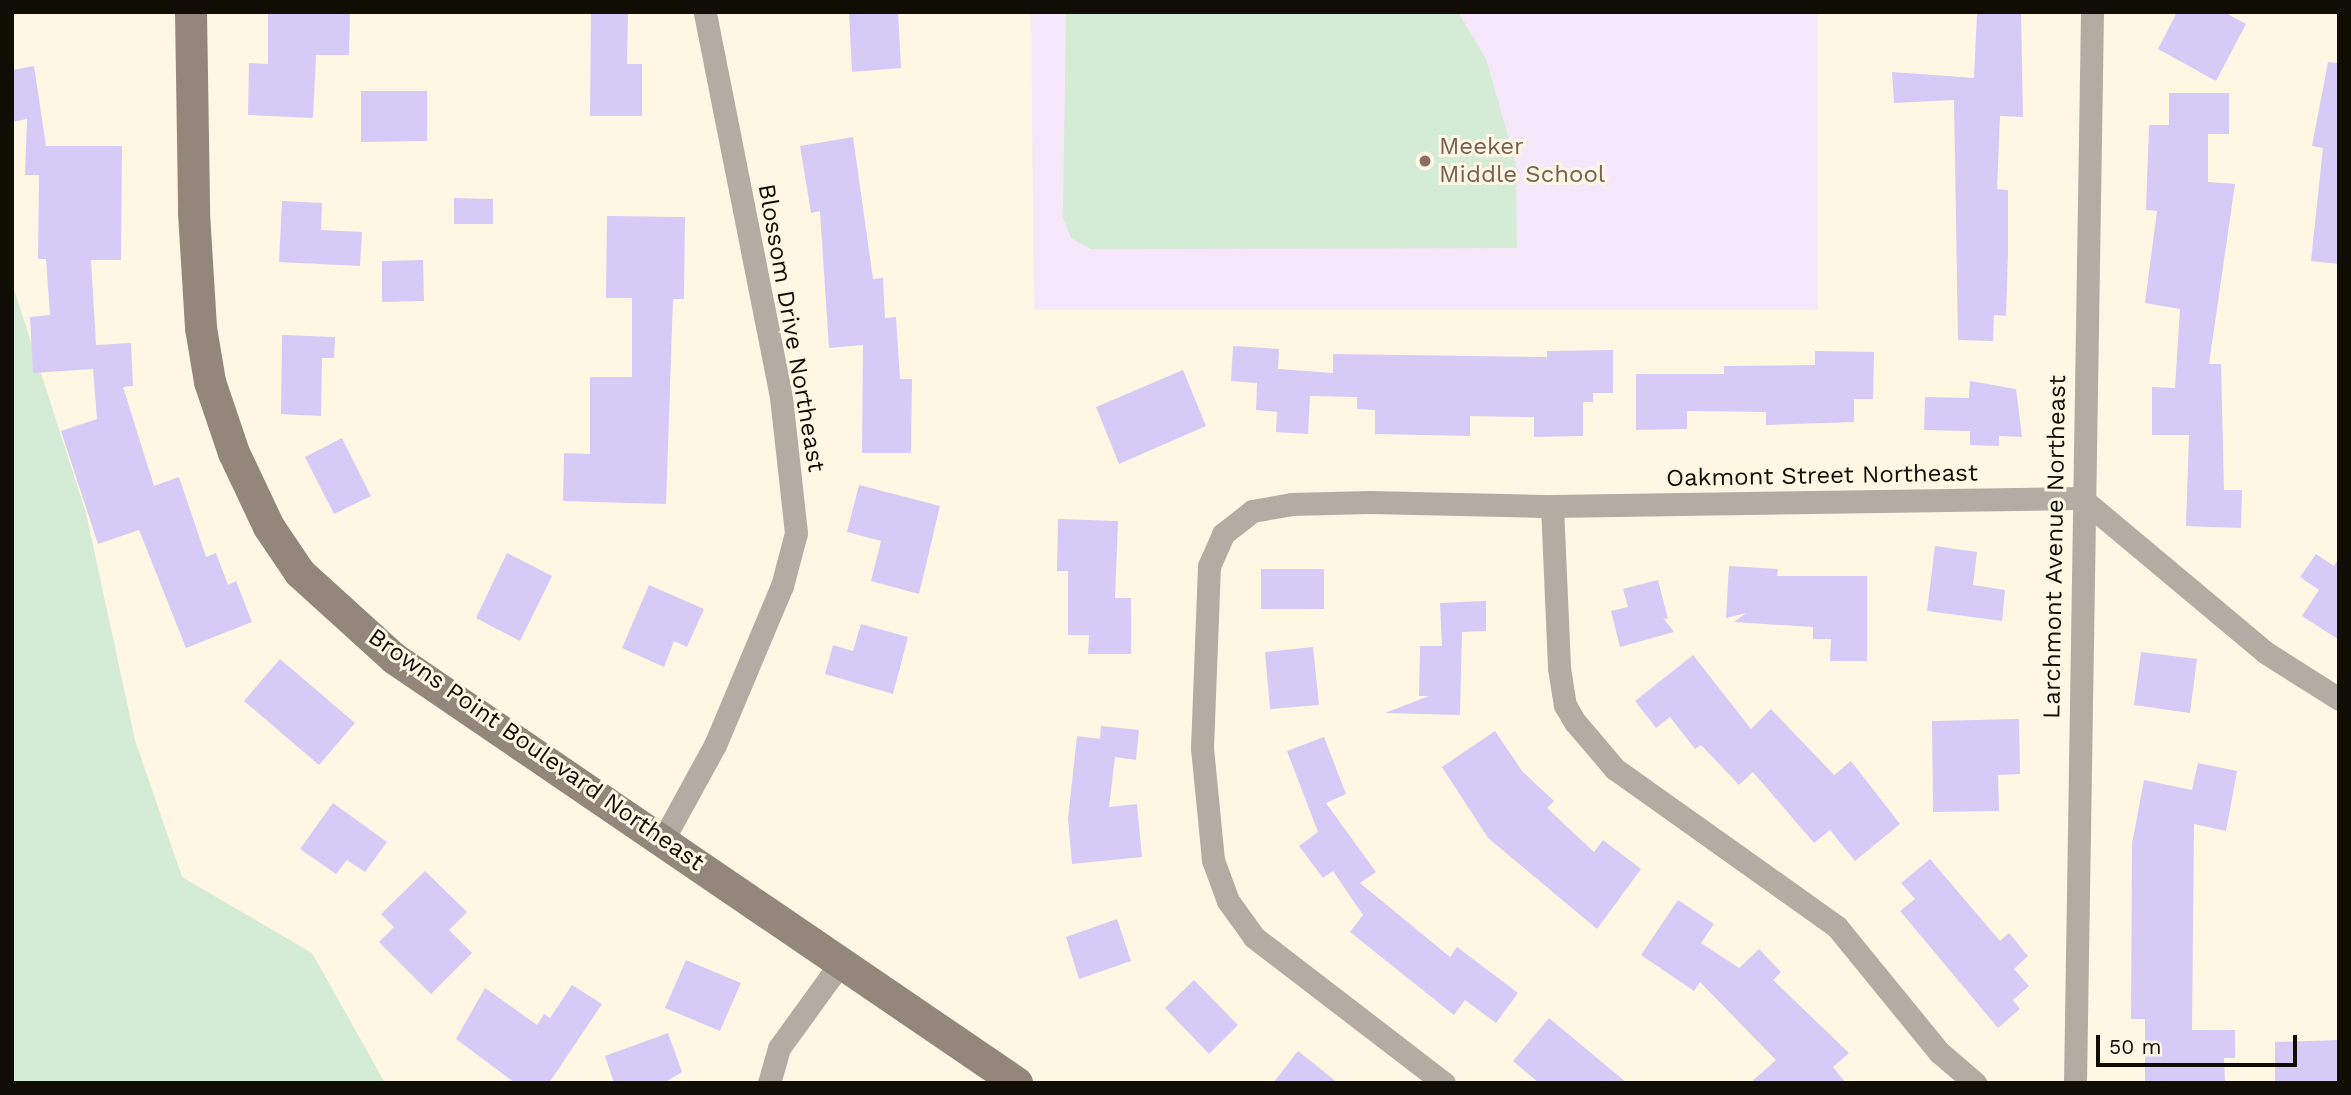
<!DOCTYPE html>
<html>
<head>
<meta charset="utf-8">
<style>
	body { margin:0 }
	#map { position:relative; width:2351px; height:1095px; overflow:hidden; background:#fff7e3; font-family:"Work Sans",sans-serif }
	div>[style] { position:absolute }
	.education>* { inset:0; background:#f6e7fa }
	.green>* { inset:0; background:#d4ebd5 }
	.building>* { inset:0; background:#d6caf7 }
	.street>* { height:23px; margin:-11.5px; padding:0 11.5px; transform-origin:11.5px; border-radius:11.5px; background:#b4aca3 }
	.secondary>* { height:32px; margin:-16px; padding:0 16px; transform-origin:16px; border-radius:16px; background:#93877b }
	.dots>* { width:19px; height:19px; translate:-50% -50%; box-sizing:border-box; border:4px solid #fff7e3; border-radius:50% }
	span { translate:-50% -50%; white-space:nowrap; text-align:center; line-height:1.15; -webkit-text-stroke:6px #fff7e3; paint-order:stroke }
	.education-label { font-size:24px; color:#785e54 }
	.left { translate:0 -50%; text-align:left }
	.street-label { font-size:24px; color:#100d05 }
	.frame { position:absolute; inset:0; border:14px solid #100d05; pointer-events:none }
	.scale { position:absolute; left:2096px; top:1035px; width:201px; height:32px; box-sizing:border-box; border:4px solid #100d05; border-top:0; padding-left:9px; font-size:21px; line-height:24px; white-space:nowrap; color:#100d05; -webkit-text-stroke:5px #fff7e3; paint-order:stroke }
</style>
</head>
<body>
<div id="map">
	<div class="education">
		<div style="clip-path:polygon(1031px 12px,1817px 12px,1818px 310px,1034px 310px)"></div>
	</div>
	<div class="green">
		<div style="clip-path:polygon(1066px 12px,1458px 12px,1486px 59px,1516px 164px,1517px 248px,1091px 249px,1071px 238px,1063px 217px)"></div>
		<div style="clip-path:polygon(12px 283px,86px 513px,135px 740px,182px 877px,312px 953px,385px 1083px,12px 1083px)"></div>
	</div>
	<div class="building">
		<div style="clip-path:polygon(268px 12px,350px 12px,349px 55px,316px 55px,313px 118px,248px 115px,249px 63px,268px 64px)"></div>
		<div style="clip-path:polygon(591px 12px,628px 12px,627px 64px,642px 64px,642px 116px,590px 116px)"></div>
		<div style="clip-path:polygon(849px 12px,898px 12px,901px 68px,852px 72px)"></div>
		<div style="clip-path:polygon(1977px 12px,2021px 12px,2023px 117px,2000px 116px,1997px 189px,2008px 190px,2008px 252px,2006px 316px,1994px 315px,1993px 341px,1958px 340px,1954px 100px,1894px 103px,1892px 72px,1974px 78px)"></div>
		<div style="clip-path:polygon(2177px 12px,2224px 12px,2246px 24px,2216px 81px,2158px 49px)"></div>
		<div style="clip-path:polygon(2328px 62px,2339px 63px,2339px 264px,2311px 261px,2323px 148px,2312px 146px)"></div>
		<div style="clip-path:polygon(34px 66px,46px 146px,122px 146px,121px 260px,91px 260px,96px 345px,131px 343px,133px 386px,123px 387px,154px 486px,179px 477px,206px 557px,216px 553px,228px 585px,236px 581px,252px 622px,186px 648px,139px 530px,98px 544px,61px 431px,97px 419px,93px 369px,33px 373px,30px 317px,50px 315px,46px 259px,38px 259px,39px 175px,25px 175px,27px 119px,12px 122px,12px 70px)"></div>
		<div style="clip-path:polygon(361px 91px,427px 91px,427px 141px,361px 142px)"></div>
		<div style="clip-path:polygon(2169px 93px,2229px 93px,2229px 134px,2208px 134px,2208px 182px,2235px 184px,2209px 364px,2221px 364px,2224px 490px,2242px 490px,2241px 528px,2186px 526px,2189px 435px,2152px 435px,2152px 387px,2175px 388px,2180px 309px,2145px 303px,2157px 211px,2146px 210px,2149px 125px,2169px 125px)"></div>
		<div style="clip-path:polygon(853px 137px,873px 279px,883px 278px,885px 318px,896px 317px,900px 379px,912px 379px,911px 453px,862px 453px,863px 345px,829px 348px,820px 211px,811px 213px,800px 146px)"></div>
		<div style="clip-path:polygon(454px 198px,493px 199px,493px 224px,454px 224px)"></div>
		<div style="clip-path:polygon(282px 201px,322px 203px,321px 230px,362px 232px,360px 266px,279px 262px)"></div>
		<div style="clip-path:polygon(607px 216px,685px 217px,684px 299px,673px 299px,666px 504px,563px 501px,564px 453px,590px 454px,590px 377px,632px 377px,632px 298px,606px 298px)"></div>
		<div style="clip-path:polygon(423px 260px,424px 301px,382px 302px,382px 261px)"></div>
		<div style="clip-path:polygon(282px 335px,335px 337px,334px 358px,322px 358px,321px 416px,281px 414px)"></div>
		<div style="clip-path:polygon(1233px 346px,1279px 349px,1278px 369px,1333px 373px,1333px 354px,1547px 357px,1547px 351px,1613px 350px,1613px 393px,1593px 393px,1593px 402px,1583px 402px,1583px 436px,1534px 437px,1534px 417px,1470px 416px,1470px 436px,1375px 434px,1375px 410px,1357px 409px,1357px 397px,1310px 396px,1308px 434px,1276px 432px,1277px 412px,1256px 410px,1257px 383px,1231px 381px)"></div>
		<div style="clip-path:polygon(1815px 351px,1874px 352px,1873px 399px,1854px 399px,1854px 422px,1766px 425px,1766px 412px,1687px 411px,1687px 429px,1636px 430px,1636px 374px,1724px 374px,1724px 366px,1815px 365px)"></div>
		<div style="clip-path:polygon(1183px 370px,1206px 426px,1119px 464px,1096px 407px)"></div>
		<div style="clip-path:polygon(1970px 381px,2016px 389px,2022px 437px,1999px 436px,1999px 446px,1970px 445px,1970px 431px,1924px 430px,1925px 397px,1969px 398px)"></div>
		<div style="clip-path:polygon(342px 438px,371px 496px,334px 514px,305px 457px)"></div>
		<div style="clip-path:polygon(859px 485px,940px 506px,919px 594px,871px 581px,881px 541px,847px 532px)"></div>
		<div style="clip-path:polygon(1058px 519px,1118px 521px,1115px 598px,1131px 598px,1131px 654px,1088px 654px,1089px 635px,1068px 635px,1068px 571px,1057px 571px)"></div>
		<div style="clip-path:polygon(1935px 546px,1977px 552px,1973px 585px,2005px 590px,2002px 621px,1927px 611px)"></div>
		<div style="clip-path:polygon(507px 553px,552px 576px,520px 641px,476px 618px)"></div>
		<div style="clip-path:polygon(2316px 554px,2334px 566px,2339px 558px,2339px 640px,2302px 616px,2319px 590px,2300px 577px)"></div>
		<div style="clip-path:polygon(1729px 566px,1778px 569px,1777px 576px,1867px 576px,1867px 661px,1830px 661px,1831px 639px,1813px 639px,1813px 627px,1734px 622px,1746px 613px,1726px 618px)"></div>
		<div style="clip-path:polygon(1261px 569px,1324px 569px,1324px 609px,1261px 609px)"></div>
		<div style="clip-path:polygon(1658px 580px,1668px 619px,1663px 618px,1674px 632px,1620px 647px,1611px 611px,1628px 607px,1623px 589px)"></div>
		<div style="clip-path:polygon(649px 585px,704px 609px,687px 647px,674px 641px,664px 667px,622px 648px)"></div>
		<div style="clip-path:polygon(1486px 601px,1486px 631px,1462px 632px,1460px 715px,1385px 713px,1429px 696px,1419px 696px,1420px 646px,1442px 646px,1440px 603px)"></div>
		<div style="clip-path:polygon(861px 624px,908px 637px,893px 694px,825px 674px,833px 645px,853px 651px)"></div>
		<div style="clip-path:polygon(1313px 647px,1319px 705px,1270px 709px,1265px 652px)"></div>
		<div style="clip-path:polygon(2141px 652px,2197px 659px,2190px 713px,2134px 705px)"></div>
		<div style="clip-path:polygon(1693px 655px,1751px 729px,1771px 709px,1834px 775px,1851px 761px,1900px 824px,1855px 861px,1830px 830px,1814px 843px,1753px 772px,1739px 785px,1701px 745px,1695px 749px,1670px 717px,1656px 728px,1635px 701px)"></div>
		<div style="clip-path:polygon(280px 659px,355px 723px,319px 765px,244px 701px)"></div>
		<div style="clip-path:polygon(2019px 719px,2020px 774px,1998px 775px,1999px 811px,1933px 812px,1932px 721px)"></div>
		<div style="clip-path:polygon(1101px 726px,1139px 730px,1136px 760px,1115px 757px,1109px 807px,1137px 804px,1142px 857px,1072px 864px,1068px 819px,1077px 736px,1100px 739px)"></div>
		<div style="clip-path:polygon(1495px 731px,1522px 771px,1554px 801px,1547px 808px,1594px 852px,1603px 840px,1641px 869px,1597px 929px,1488px 838px,1442px 767px)"></div>
		<div style="clip-path:polygon(1324px 737px,1346px 794px,1326px 803px,1376px 872px,1360px 883px,1450px 957px,1457px 947px,1518px 993px,1496px 1023px,1465px 1000px,1454px 1015px,1350px 932px,1363px 915px,1333px 871px,1323px 878px,1299px 846px,1318px 832px,1287px 751px)"></div>
		<div style="clip-path:polygon(2198px 763px,2237px 771px,2226px 831px,2194px 824px,2192px 1030px,2235px 1030px,2235px 1058px,2224px 1058px,2225px 1083px,2145px 1083px,2145px 1019px,2131px 1019px,2132px 844px,2144px 780px,2192px 790px)"></div>
		<div style="clip-path:polygon(333px 803px,387px 842px,365px 872px,347px 860px,336px 874px,300px 849px)"></div>
		<div style="clip-path:polygon(1930px 859px,2000px 941px,2009px 933px,2028px 956px,2014px 969px,2029px 986px,2013px 1000px,2020px 1009px,1998px 1028px,1900px 911px,1915px 899px,1901px 883px)"></div>
		<div style="clip-path:polygon(425px 871px,467px 912px,449px 930px,472px 953px,431px 994px,379px 942px,394px 927px,381px 914px)"></div>
		<div style="clip-path:polygon(1678px 900px,1714px 924px,1701px 943px,1739px 968px,1759px 949px,1781px 972px,1773px 980px,1849px 1053px,1833px 1067px,1846px 1083px,1750px 1083px,1776px 1060px,1700px 982px,1694px 991px,1641px 955px)"></div>
		<div style="clip-path:polygon(1117px 919px,1131px 961px,1079px 979px,1066px 937px)"></div>
		<div style="clip-path:polygon(686px 960px,741px 983px,720px 1031px,665px 1008px)"></div>
		<div style="clip-path:polygon(1194px 980px,1238px 1025px,1209px 1054px,1165px 1008px)"></div>
		<div style="clip-path:polygon(572px 985px,602px 1004px,549px 1083px,515px 1083px,456px 1039px,485px 988px,537px 1025px,544px 1014px,550px 1018px)"></div>
		<div style="clip-path:polygon(1549px 1018px,1627px 1083px,1539px 1083px,1513px 1061px)"></div>
		<div style="clip-path:polygon(668px 1033px,682px 1072px,664px 1083px,614px 1083px,605px 1056px)"></div>
		<div style="clip-path:polygon(2339px 1040px,2339px 1083px,2275px 1083px,2275px 1042px)"></div>
		<div style="clip-path:polygon(1298px 1051px,1338px 1083px,1273px 1083px)"></div>
	</div>
	<div class="street">
		<div style="left:1552px;top:506px;width:162px;rotate:87.5deg"></div>
		<div style="left:1559px;top:668px;width:37px;rotate:81deg"></div>
		<div style="left:1565px;top:705px;width:20px;rotate:60deg"></div>
		<div style="left:1575px;top:722px;width:62px;rotate:49.6deg"></div>
		<div style="left:1615px;top:769px;width:272px;rotate:35.4deg"></div>
		<div style="left:1837px;top:927px;width:161px;rotate:50.8deg"></div>
		<div style="left:1939px;top:1052px;width:48px;rotate:40.7deg"></div>
		<div style="left:664px;top:838px;width:106px;rotate:-61.3deg"></div>
		<div style="left:715px;top:745px;width:173px;rotate:-67.2deg"></div>
		<div style="left:782px;top:586px;width:55px;rotate:-75.2deg"></div>
		<div style="left:796px;top:533px;width:137px;rotate:-96.3deg"></div>
		<div style="left:781px;top:397px;width:392px;rotate:-101.2deg"></div>
		<div style="left:769px;top:1083px;width:36px;rotate:-74deg"></div>
		<div style="left:779px;top:1048px;width:107px;rotate:-54.1deg"></div>
		<div style="left:1444px;top:1083px;width:240px;rotate:-142.5deg"></div>
		<div style="left:1254px;top:937px;width:44px;rotate:-125.8deg"></div>
		<div style="left:1228px;top:901px;width:44px;rotate:-110.1deg"></div>
		<div style="left:1213px;top:860px;width:113px;rotate:-95.6deg"></div>
		<div style="left:1202px;top:748px;width:182px;rotate:-87.8deg"></div>
		<div style="left:1209px;top:566px;width:35px;rotate:-66deg"></div>
		<div style="left:1223px;top:534px;width:37px;rotate:-38deg"></div>
		<div style="left:1252px;top:511px;width:40px;rotate:-10deg"></div>
		<div style="left:1291px;top:504px;width:79px;rotate:-1.5deg"></div>
		<div style="left:1370px;top:502px;width:182px;rotate:1.3deg"></div>
		<div style="left:1552px;top:506px;width:529px;rotate:-0.87deg"></div>
		<div style="left:2081px;top:498px;width:240px;rotate:39.9deg"></div>
		<div style="left:2265px;top:652px;width:88px;rotate:32.4deg"></div>
		<div style="left:2075px;top:1083px;width:1071px;rotate:-89.09deg"></div>
	</div>
	<div class="secondary">
		<div style="left:191px;top:12px;width:201px;rotate:89.1deg"></div>
		<div style="left:194px;top:213px;width:115px;rotate:86.5deg"></div>
		<div style="left:201px;top:328px;width:55px;rotate:80.5deg"></div>
		<div style="left:210px;top:382px;width:75px;rotate:71.3deg"></div>
		<div style="left:234px;top:453px;width:82px;rotate:64.7deg"></div>
		<div style="left:269px;top:527px;width:55px;rotate:56deg"></div>
		<div style="left:300px;top:573px;width:128px;rotate:42.2deg"></div>
		<div style="left:395px;top:659px;width:753px;rotate:34.28deg"></div>
	</div>
	<div class="dots">
		<div style="left:1425px;top:161px;background:#8d6e63"></div>
	</div>
	<div class="education-label">
		<span class="left" style="left:1439px;top:161px">Meeker<br>Middle School</span>
	</div>
	<div class="street-label">
		<span style="left:791px;top:328px;rotate:80deg">Blossom Drive Northeast</span>
		<span style="left:1822px;top:476px;rotate:-1deg">Oakmont Street Northeast</span>
		<span style="left:2055px;top:547px;rotate:-89deg">Larchmont Avenue Northeast</span>
		<span style="left:536px;top:750px;rotate:35deg">Browns Point Boulevard Northeast</span>
	</div>
	<div class="frame"></div>
	<div class="scale">50 m</div>
</div>
</body>
</html>
